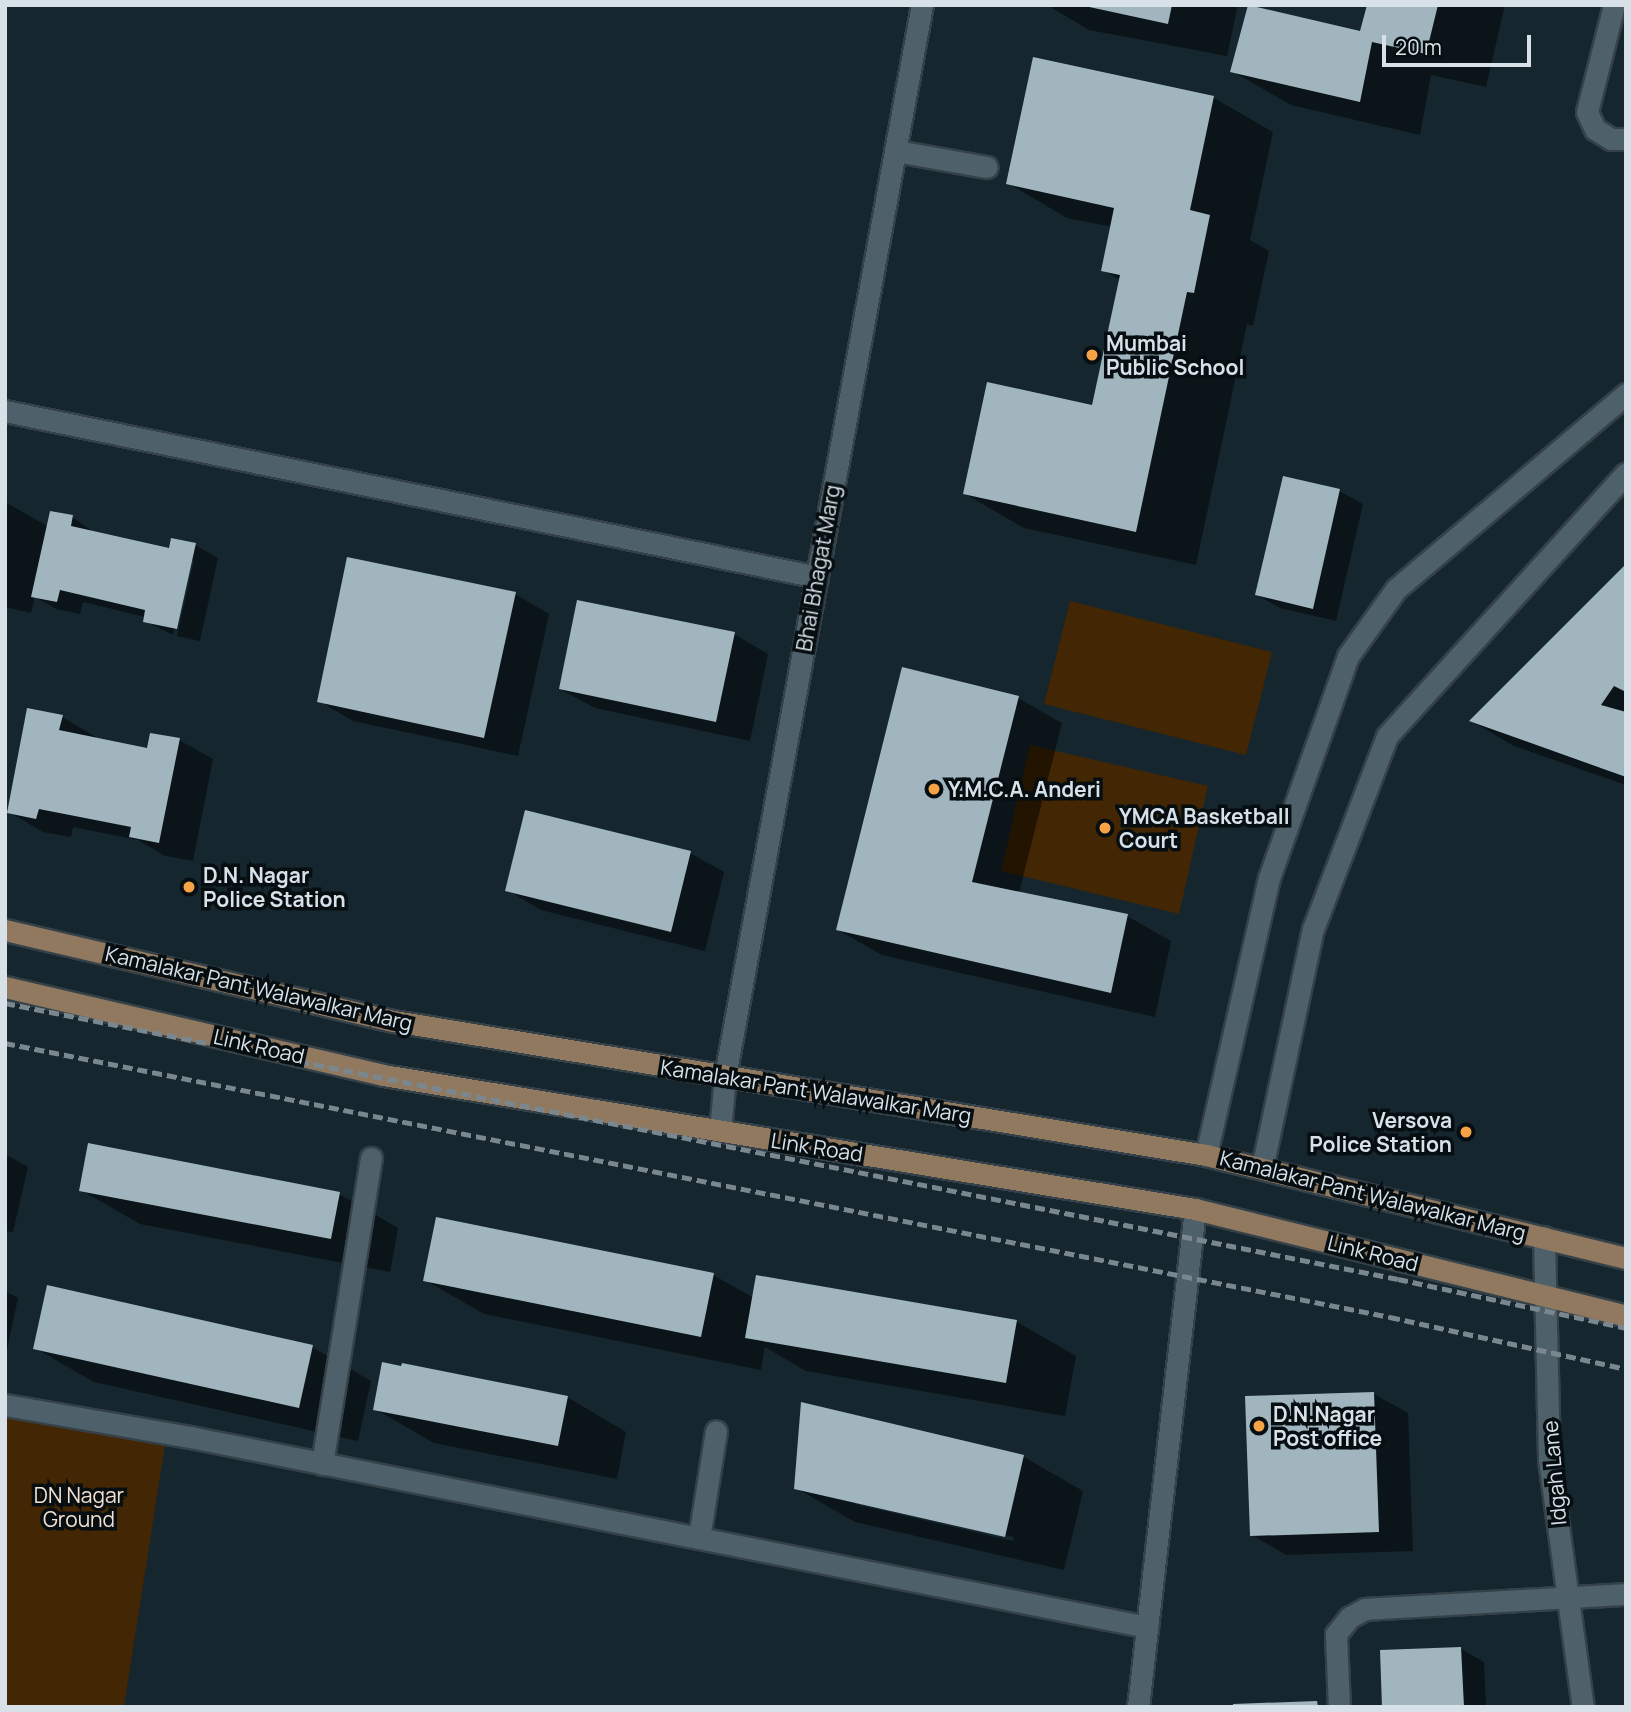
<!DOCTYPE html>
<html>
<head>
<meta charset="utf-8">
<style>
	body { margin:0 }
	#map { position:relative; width:1631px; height:1712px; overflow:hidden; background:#15262e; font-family:Manrope,sans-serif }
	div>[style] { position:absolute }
	.green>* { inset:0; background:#432603 }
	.shadow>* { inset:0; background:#0007 }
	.building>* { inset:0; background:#a1b5bf }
	.roads { filter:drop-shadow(2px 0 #354148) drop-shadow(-2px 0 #354148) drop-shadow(0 2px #354148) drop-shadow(0 -2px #354148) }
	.minor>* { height:21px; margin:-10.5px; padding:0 10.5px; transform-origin:10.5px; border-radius:10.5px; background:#4e6069 }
	.major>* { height:21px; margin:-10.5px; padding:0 10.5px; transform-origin:10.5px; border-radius:10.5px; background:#91795f }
	.rail>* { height:5px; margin-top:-2.5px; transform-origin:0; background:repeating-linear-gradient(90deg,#7a878e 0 10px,transparent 0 15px) }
	.dots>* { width:19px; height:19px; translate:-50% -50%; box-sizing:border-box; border:4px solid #070e12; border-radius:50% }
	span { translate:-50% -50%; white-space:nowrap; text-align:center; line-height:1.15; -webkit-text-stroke:7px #070e12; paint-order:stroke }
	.poi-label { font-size:21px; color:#d7e1e7; font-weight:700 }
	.left { translate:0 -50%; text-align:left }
	.right { translate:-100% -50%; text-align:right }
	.street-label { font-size:21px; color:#d7e1e7 }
	.park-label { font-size:21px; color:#f3e1d0 }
	.frame { position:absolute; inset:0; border:7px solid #d7e1e7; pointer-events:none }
	.scale { position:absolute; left:1382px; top:35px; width:149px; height:32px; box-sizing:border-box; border:4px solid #d7e1e7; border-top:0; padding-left:9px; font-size:21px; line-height:24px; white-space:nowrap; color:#d7e1e7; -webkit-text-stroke:5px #070e12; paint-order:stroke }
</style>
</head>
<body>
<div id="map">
	<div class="green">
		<div style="clip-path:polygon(1070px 601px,1272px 652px,1246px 755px,1044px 704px)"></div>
		<div style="clip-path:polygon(1030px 745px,1208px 786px,1179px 914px,1001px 871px)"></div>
		<div style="clip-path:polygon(5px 1415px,165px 1445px,124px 1707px,5px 1707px)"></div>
	</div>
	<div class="shadow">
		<div style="clip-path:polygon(1047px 5px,1238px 5px,1227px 56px,1089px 30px)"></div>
		<div style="clip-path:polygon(1249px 5px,1362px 33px,1369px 5px,1505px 5px,1486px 87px,1431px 75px,1420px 135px,1291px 105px,1232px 71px)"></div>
		<div style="clip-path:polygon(1034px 59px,1214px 98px,1273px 132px,1250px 240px,1269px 251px,1253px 326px,1247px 324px,1196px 565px,1024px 528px,965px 494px,1094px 407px,1120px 280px,1103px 270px,1112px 227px,1067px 218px,1008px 183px)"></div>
		<div style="clip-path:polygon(1339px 491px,1363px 504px,1336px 621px,1280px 608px,1257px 595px)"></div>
		<div style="clip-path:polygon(5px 502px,49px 527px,72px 517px,95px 533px,170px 550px,195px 545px,218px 558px,200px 641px,177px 636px,194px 560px,190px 560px,173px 635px,145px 621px,146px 617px,83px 602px,80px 614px,56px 609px,35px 597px,31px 613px,5px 607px)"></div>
		<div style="clip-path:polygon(1626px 566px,1626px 785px,1514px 746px,1471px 721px)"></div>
		<div style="clip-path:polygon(515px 594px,549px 614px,518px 756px,353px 721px,319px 701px)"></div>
		<div style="clip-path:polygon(734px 634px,768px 654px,750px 741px,595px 708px,560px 689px)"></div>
		<div style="clip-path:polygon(1018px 698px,1062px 723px,1019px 893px,1127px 916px,1171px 941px,1155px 1017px,882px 955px,838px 930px)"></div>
		<div style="clip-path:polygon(62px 717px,96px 737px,95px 739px,148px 750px,179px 740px,213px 759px,193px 861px,165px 856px,138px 840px,73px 827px,71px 837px,43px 832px,9px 812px)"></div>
		<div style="clip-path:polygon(690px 853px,724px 872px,705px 951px,541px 910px,507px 890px)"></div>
		<div style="clip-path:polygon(5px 1154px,28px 1167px,13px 1232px,5px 1231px)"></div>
		<div style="clip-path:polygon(81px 1190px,339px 1194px,398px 1228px,390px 1272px,140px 1224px)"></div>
		<div style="clip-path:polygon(713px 1275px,754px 1298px,758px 1277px,1017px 1322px,1076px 1356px,1065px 1416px,806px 1371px,765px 1347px,761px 1370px,484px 1314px,425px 1280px)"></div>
		<div style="clip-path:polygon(5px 1291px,18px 1298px,5px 1359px)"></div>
		<div style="clip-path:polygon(312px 1347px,371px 1381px,358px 1441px,94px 1382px,35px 1348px)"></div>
		<div style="clip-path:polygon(1374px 1394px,1408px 1413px,1413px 1551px,1286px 1555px,1252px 1535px)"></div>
		<div style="clip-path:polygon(567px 1397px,626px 1432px,617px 1479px,434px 1443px,375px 1409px)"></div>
		<div style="clip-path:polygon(evenodd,803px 1405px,1024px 1457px,1083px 1491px,1064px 1570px,855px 1522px,796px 1488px,803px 1405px,855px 1501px,1014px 1537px,1013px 1541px,855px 1504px,855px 1501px)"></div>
		<div style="clip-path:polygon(1461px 1649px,1484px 1662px,1486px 1707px,1384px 1707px)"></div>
	</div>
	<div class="building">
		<div style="clip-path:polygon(1080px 5px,1172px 5px,1168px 24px)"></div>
		<div style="clip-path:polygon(1248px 5px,1360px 31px,1367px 5px,1438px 5px,1426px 54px,1372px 42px,1360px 102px,1230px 72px)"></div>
		<div style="clip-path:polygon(1033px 57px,1214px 96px,1190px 210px,1210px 215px,1194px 293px,1187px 292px,1136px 532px,963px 494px,987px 382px,1092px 405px,1120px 275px,1101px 271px,1114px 208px,1006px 184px)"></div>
		<div style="clip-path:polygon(1283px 476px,1340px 489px,1313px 609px,1255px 595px)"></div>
		<div style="clip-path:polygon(50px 511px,73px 515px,71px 526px,169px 548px,171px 538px,196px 543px,177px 629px,143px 622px,145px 610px,60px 590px,57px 602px,31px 597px)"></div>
		<div style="clip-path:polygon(347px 557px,516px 592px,484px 738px,317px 702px)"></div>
		<div style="clip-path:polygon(1626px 564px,1626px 692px,1614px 686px,1601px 705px,1626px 712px,1626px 777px,1469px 721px)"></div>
		<div style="clip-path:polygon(577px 600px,735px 632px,716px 722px,559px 689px)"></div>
		<div style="clip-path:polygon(902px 667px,1019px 696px,972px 882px,1128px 914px,1111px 993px,836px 930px)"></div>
		<div style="clip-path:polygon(27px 708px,63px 715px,59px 730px,147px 748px,150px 733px,180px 738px,159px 843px,129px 837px,131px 827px,39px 809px,36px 819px,7px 813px)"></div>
		<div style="clip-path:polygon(525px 810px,691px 851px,671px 932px,505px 891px)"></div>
		<div style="clip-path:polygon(88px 1143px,340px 1192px,331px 1239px,79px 1191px)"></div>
		<div style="clip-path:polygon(436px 1217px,714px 1273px,701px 1337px,423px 1281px)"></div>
		<div style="clip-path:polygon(756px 1275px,1017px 1320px,1006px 1383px,745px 1338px)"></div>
		<div style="clip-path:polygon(47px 1285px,313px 1345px,299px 1408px,33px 1349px)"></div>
		<div style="clip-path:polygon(382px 1362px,401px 1366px,402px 1363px,568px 1396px,558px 1446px,373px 1410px)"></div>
		<div style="clip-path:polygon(1374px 1392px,1379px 1532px,1250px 1536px,1245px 1396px)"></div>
		<div style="clip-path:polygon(801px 1402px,1024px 1455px,1005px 1537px,794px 1489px)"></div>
		<div style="clip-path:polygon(1461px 1647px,1464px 1707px,1382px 1707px,1380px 1650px)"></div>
		<div style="clip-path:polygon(1317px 1701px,1318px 1707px,1233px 1707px,1233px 1704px)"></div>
	</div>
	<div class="roads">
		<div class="minor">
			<div style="left:1614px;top:5px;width:110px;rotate:104.2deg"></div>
			<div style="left:1587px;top:112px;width:19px;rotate:65deg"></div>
			<div style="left:1595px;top:129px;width:19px;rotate:32deg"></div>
			<div style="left:1611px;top:139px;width:15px"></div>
			<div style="left:896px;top:151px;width:92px;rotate:10deg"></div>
			<div style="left:5px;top:411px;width:829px;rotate:11.55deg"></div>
			<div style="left:720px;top:1131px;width:55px;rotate:-84.8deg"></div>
			<div style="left:725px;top:1076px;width:1089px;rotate:-79.58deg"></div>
			<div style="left:1206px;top:1155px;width:284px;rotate:-77.2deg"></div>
			<div style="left:1269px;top:878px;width:236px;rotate:-70.4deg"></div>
			<div style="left:1348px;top:656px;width:82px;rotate:-54.4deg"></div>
			<div style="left:1396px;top:589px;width:302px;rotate:-40.3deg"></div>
			<div style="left:1262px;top:1168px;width:244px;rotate:-78deg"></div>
			<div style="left:1313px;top:929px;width:207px;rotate:-69deg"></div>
			<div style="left:1387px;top:736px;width:355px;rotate:-47.7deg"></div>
			<div style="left:1544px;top:1237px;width:223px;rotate:88.7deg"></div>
			<div style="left:1549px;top:1460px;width:249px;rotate:82.2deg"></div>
			<div style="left:5px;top:1405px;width:188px;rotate:9.8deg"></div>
			<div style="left:190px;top:1437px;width:976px;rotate:11.23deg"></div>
			<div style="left:322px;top:1464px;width:310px;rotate:-80.9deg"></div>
			<div style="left:699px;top:1538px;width:108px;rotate:-81deg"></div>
			<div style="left:1138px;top:1707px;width:501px;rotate:-83.47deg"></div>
			<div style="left:1339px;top:1707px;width:73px;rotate:-92.4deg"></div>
			<div style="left:1336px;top:1634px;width:22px;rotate:-51deg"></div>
			<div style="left:1350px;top:1617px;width:17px;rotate:-28deg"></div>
			<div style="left:1365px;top:1609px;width:261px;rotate:-3.3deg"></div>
		</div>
		<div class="major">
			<div style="left:5px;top:930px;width:400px;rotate:13.2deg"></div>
			<div style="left:394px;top:1021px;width:823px;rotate:9.37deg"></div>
			<div style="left:1206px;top:1155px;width:432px;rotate:13.8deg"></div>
			<div style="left:5px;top:987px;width:388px;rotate:13.1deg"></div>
			<div style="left:383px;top:1075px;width:823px;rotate:9.37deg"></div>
			<div style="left:1195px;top:1209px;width:444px;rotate:13.9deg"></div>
		</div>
	</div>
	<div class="rail">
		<div style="left:5px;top:1003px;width:1420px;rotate:11.21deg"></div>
		<div style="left:1398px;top:1279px;width:233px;rotate:12.1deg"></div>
		<div style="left:5px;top:1043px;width:1412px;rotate:11.19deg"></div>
		<div style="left:1390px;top:1317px;width:242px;rotate:12.4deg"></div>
	</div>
	<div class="dots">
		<div style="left:1092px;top:355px;background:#f6a247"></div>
		<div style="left:934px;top:789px;background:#f6a247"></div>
		<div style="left:1105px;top:828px;background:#f6a247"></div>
		<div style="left:189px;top:887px;background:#f6a247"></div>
		<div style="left:1466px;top:1132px;background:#f6a247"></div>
		<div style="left:1259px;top:1426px;background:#f6a247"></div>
	</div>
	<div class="poi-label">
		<span class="left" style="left:1106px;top:355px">Mumbai<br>Public School</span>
		<span class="left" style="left:948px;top:789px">Y.M.C.A. Anderi</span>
		<span class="left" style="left:1119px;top:828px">YMCA Basketball<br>Court</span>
		<span class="left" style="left:203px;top:887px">D.N. Nagar<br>Police Station</span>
		<span class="right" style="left:1452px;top:1132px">Versova<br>Police Station</span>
		<span class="left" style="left:1273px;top:1426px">D.N.Nagar<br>Post office</span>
	</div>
	<div class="street-label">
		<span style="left:818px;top:568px;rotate:-80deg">Bhai Bhagat Marg</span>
		<span style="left:259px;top:988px;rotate:13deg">Kamalakar Pant Walawalkar Marg</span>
		<span style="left:259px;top:1046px;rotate:13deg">Link Road</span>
		<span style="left:816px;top:1091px;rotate:9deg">Kamalakar Pant Walawalkar Marg</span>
		<span style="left:817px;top:1147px;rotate:9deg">Link Road</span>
		<span style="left:1373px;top:1195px;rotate:14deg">Kamalakar Pant Walawalkar Marg</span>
		<span style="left:1373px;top:1253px;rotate:14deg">Link Road</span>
		<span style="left:1554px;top:1473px;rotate:-95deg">Idgah Lane</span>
	</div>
	<div class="park-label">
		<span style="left:79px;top:1507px">DN Nagar<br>Ground</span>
	</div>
	<div class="frame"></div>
	<div class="scale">20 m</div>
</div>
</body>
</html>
